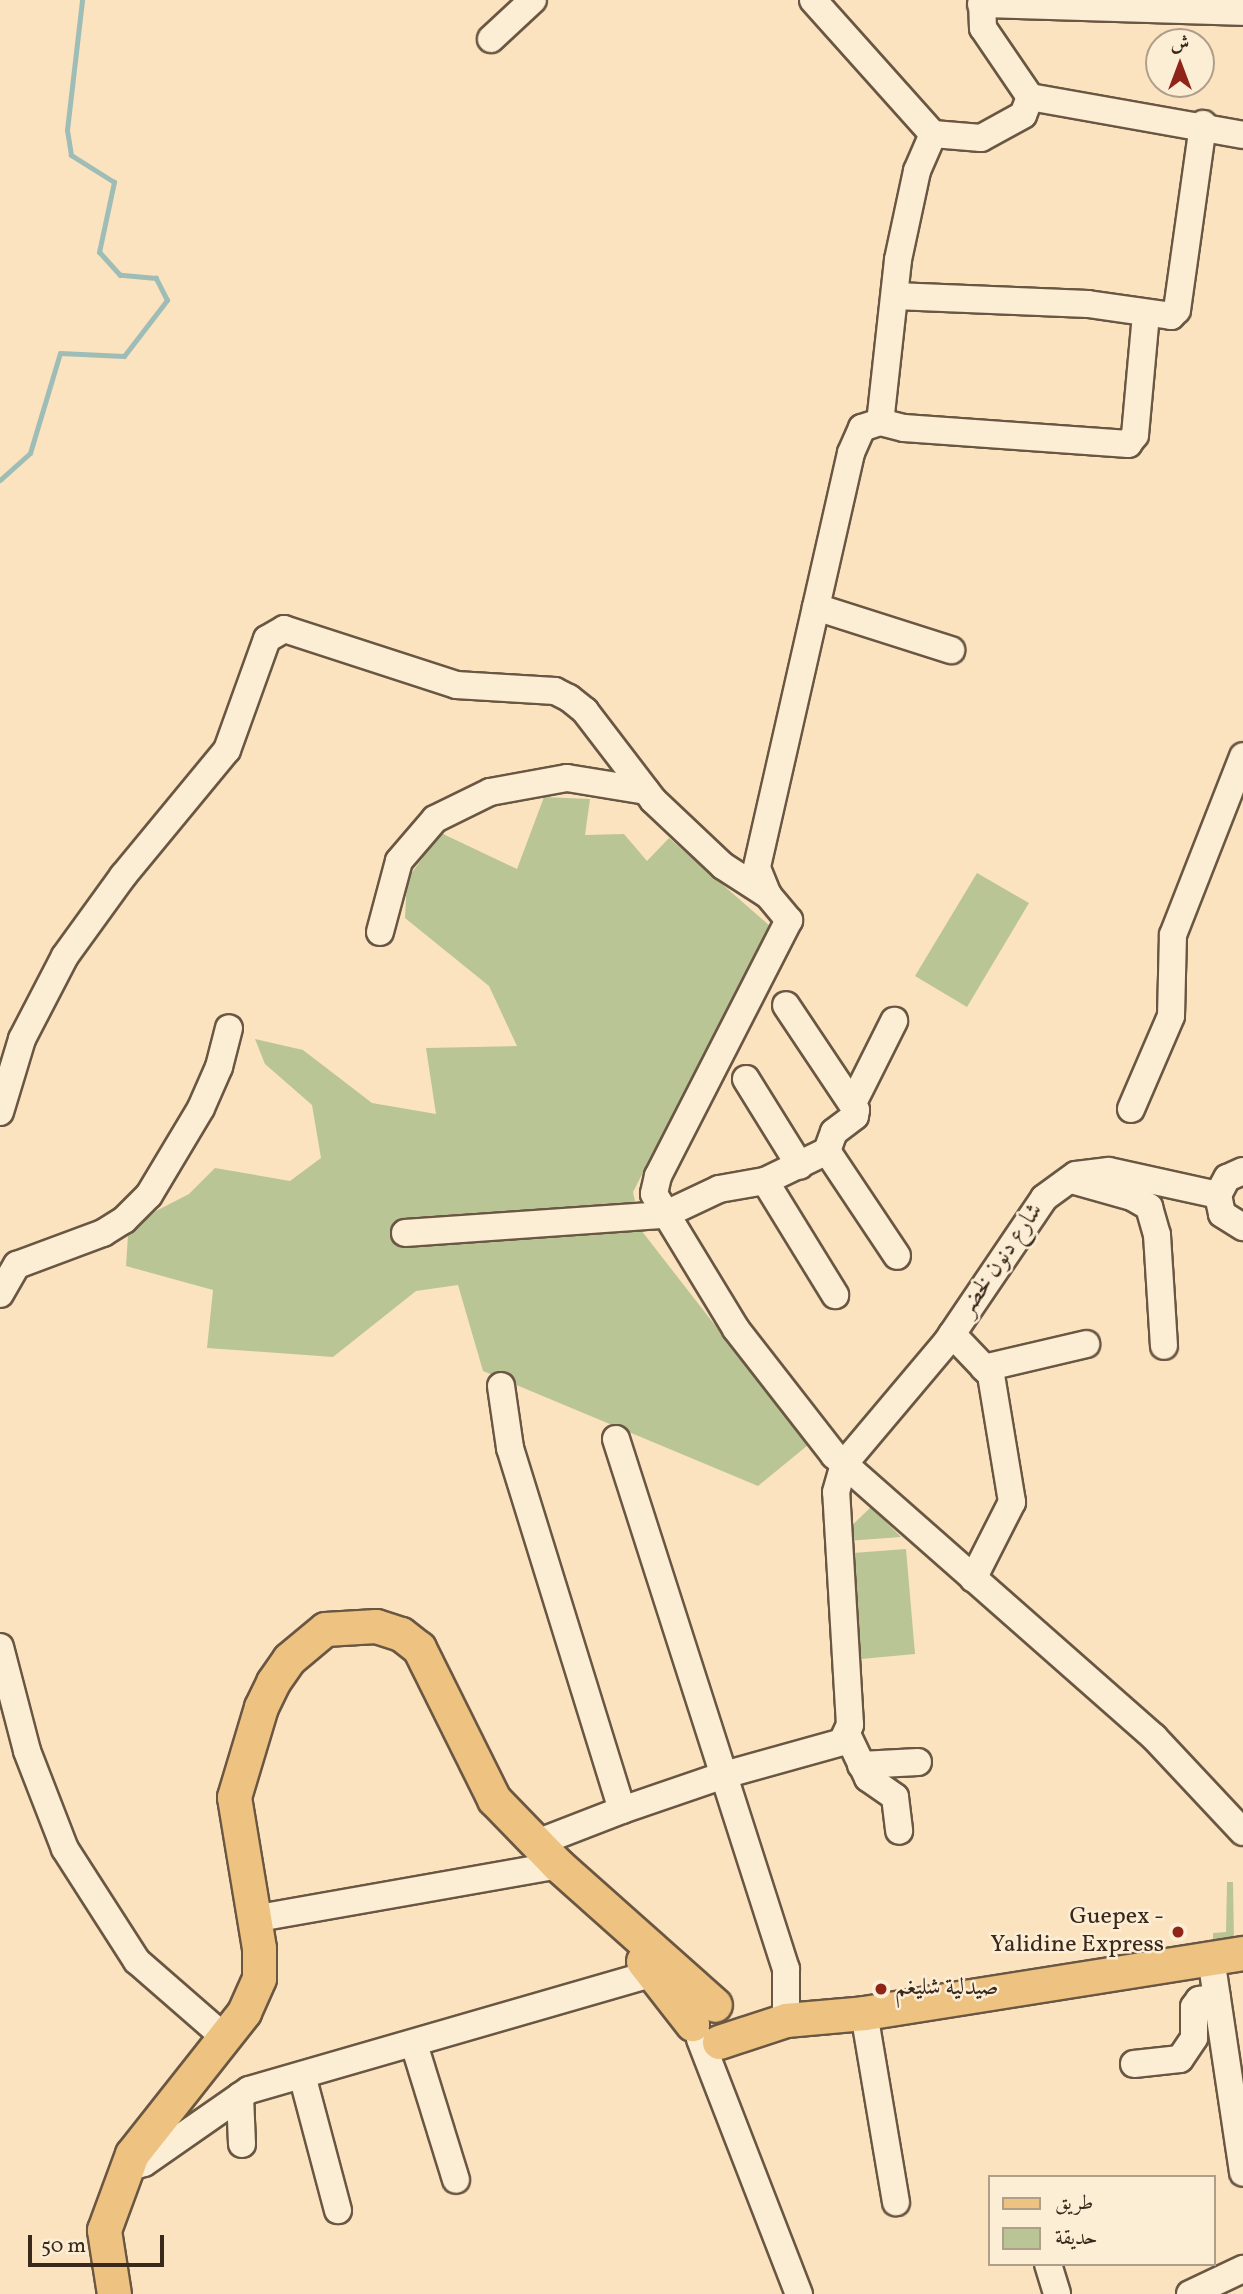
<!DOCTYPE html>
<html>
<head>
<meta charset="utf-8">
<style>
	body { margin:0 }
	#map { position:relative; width:1243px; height:2294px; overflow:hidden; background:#fbe3bf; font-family:Vollkorn,Amiri,serif }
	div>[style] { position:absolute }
	.green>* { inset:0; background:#bac596 }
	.stream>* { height:5px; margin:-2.5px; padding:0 2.5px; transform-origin:2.5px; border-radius:2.5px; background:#9fbdb7 }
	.roads { filter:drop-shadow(2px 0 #6a5743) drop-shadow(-2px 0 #6a5743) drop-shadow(0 2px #6a5743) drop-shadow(0 -2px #6a5743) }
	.minor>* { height:26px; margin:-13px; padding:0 13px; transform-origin:13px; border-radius:13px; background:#fcedd5 }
	.major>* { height:33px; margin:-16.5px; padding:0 16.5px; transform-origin:16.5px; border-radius:16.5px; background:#eec280 }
	.dots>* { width:19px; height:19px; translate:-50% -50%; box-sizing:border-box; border:4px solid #fcedd5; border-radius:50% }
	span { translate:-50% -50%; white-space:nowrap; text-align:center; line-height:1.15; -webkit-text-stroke:5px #fcedd5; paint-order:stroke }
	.street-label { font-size:24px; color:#3a281a }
	.poi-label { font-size:24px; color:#3a281a }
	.right { translate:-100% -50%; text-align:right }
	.left { translate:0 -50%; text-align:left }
	.legend { position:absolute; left:988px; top:2175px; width:228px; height:91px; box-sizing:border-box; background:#fcedd5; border:2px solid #ae9e8a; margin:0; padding:9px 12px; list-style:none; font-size:21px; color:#3a281a }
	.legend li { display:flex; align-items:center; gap:14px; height:35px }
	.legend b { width:35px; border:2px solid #ae9e8a }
	.north { position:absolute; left:1145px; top:28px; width:70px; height:70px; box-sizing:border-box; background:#fcedd5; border:2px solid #ae9e8a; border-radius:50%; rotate:0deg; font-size:19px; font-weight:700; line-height:28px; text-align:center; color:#3a281a }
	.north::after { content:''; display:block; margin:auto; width:24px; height:32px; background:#8f2418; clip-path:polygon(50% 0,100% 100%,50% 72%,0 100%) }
	.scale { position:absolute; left:28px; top:2235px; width:136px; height:32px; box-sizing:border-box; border:4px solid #3a281a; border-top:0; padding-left:9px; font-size:21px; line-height:24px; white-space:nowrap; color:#3a281a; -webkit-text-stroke:5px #fcedd5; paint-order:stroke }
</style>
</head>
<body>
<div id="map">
	<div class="green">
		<div style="clip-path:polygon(544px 797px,590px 799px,585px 835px,624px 834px,647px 861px,669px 838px,770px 926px,633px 1192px,641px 1230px,808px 1445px,758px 1486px,483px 1371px,458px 1285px,416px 1291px,333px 1357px,207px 1348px,213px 1290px,126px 1266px,128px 1235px,156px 1211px,189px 1194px,215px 1168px,290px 1181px,321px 1158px,312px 1105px,265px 1064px,255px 1039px,303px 1050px,372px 1103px,436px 1114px,426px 1048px,517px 1046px,489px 986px,405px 918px,407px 879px,441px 833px,517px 869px)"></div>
		<div style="clip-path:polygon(977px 873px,1029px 903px,967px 1007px,915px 976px)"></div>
		<div style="clip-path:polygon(871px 1507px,901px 1537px,846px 1541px,845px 1532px)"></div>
		<div style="clip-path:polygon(906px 1549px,915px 1654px,861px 1659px,853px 1553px)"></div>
		<div style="clip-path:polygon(1227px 1882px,1233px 1882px,1234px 1941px,1213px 1941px,1213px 1933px,1226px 1932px)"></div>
	</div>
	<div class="stream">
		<div style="left:0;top:480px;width:40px;rotate:-42deg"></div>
		<div style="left:30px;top:453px;width:104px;rotate:-73.3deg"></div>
		<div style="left:60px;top:353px;width:64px;rotate:2.7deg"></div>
		<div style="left:124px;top:356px;width:71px;rotate:-52.5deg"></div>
		<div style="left:167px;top:300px;width:25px;rotate:-117deg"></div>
		<div style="left:156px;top:278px;width:36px;rotate:-175deg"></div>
		<div style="left:120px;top:275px;width:31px;rotate:-132deg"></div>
		<div style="left:99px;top:252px;width:72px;rotate:-77.9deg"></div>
		<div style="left:114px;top:182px;width:51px;rotate:-147.9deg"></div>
		<div style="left:71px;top:155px;width:25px;rotate:-99deg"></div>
		<div style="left:67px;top:130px;width:131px;rotate:-83.4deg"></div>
	</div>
	<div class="roads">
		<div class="minor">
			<div style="left:813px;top:0;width:180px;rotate:48.2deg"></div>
			<div style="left:982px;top:0;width:28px;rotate:88deg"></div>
			<div style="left:983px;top:28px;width:83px;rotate:55.7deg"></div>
			<div style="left:1030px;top:97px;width:19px;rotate:111deg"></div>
			<div style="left:1023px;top:115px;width:48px;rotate:151.3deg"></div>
			<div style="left:981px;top:138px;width:48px;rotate:-175.2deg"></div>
			<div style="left:933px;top:134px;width:40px;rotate:113.4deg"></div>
			<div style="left:917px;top:171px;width:91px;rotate:102.1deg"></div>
			<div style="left:898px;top:260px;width:163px;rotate:96.3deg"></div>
			<div style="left:880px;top:422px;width:19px;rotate:162deg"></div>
			<div style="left:862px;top:428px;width:27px;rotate:114deg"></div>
			<div style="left:851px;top:453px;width:426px;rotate:102.8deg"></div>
			<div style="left:757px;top:868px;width:29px;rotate:68deg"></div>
			<div style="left:768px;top:895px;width:33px;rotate:50deg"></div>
			<div style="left:789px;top:920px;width:288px;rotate:117.1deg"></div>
			<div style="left:658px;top:1176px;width:18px;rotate:103deg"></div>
			<div style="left:654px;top:1194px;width:158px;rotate:58.7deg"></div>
			<div style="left:736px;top:1329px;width:160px;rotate:52.1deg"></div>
			<div style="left:834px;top:1455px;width:427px;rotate:41.4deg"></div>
			<div style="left:1154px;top:1737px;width:130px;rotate:46.9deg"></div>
			<div style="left:981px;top:4px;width:262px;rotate:1.7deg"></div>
			<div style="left:491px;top:39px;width:57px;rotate:-42.9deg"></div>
			<div style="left:1030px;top:97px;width:216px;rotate:10.1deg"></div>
			<div style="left:895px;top:296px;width:193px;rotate:2.4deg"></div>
			<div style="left:1088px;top:304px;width:84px;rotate:8.2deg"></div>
			<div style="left:1171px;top:316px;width:8px;rotate:-45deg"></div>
			<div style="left:1177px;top:310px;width:188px;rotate:-82deg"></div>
			<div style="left:880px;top:422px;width:25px;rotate:14deg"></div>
			<div style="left:904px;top:428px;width:225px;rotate:4.1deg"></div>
			<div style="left:1128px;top:444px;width:11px;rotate:-52deg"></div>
			<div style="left:1135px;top:435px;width:122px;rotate:-84.8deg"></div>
			<div style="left:816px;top:607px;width:142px;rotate:17.7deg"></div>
			<div style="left:380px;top:932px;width:73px;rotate:-75deg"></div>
			<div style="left:399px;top:861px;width:55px;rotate:-49.4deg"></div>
			<div style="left:435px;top:819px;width:61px;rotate:-26.1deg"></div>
			<div style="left:490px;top:792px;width:78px;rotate:-10.3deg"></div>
			<div style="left:567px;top:778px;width:80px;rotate:9.3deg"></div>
			<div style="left:746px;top:1079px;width:102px;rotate:58.2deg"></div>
			<div style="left:853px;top:1103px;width:92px;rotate:-63.4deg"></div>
			<div style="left:1131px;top:1109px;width:101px;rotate:-66.7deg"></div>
			<div style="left:1171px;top:1016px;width:81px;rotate:-88.6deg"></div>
			<div style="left:1173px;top:935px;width:192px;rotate:-68.6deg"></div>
			<div style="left:0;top:1112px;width:76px;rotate:-73.2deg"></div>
			<div style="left:22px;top:1039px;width:93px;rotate:-62.6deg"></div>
			<div style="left:65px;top:956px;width:99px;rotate:-54.1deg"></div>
			<div style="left:123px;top:876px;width:163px;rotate:-50.5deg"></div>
			<div style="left:227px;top:750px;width:118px;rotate:-70.2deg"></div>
			<div style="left:267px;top:639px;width:20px;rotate:-30deg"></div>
			<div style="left:284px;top:629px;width:181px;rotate:18deg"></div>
			<div style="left:456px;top:685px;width:99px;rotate:3.5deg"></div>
			<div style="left:555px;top:691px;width:16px;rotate:27deg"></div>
			<div style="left:569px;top:698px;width:21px;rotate:39deg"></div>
			<div style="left:585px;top:711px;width:112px;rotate:52.6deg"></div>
			<div style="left:653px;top:800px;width:96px;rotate:43.3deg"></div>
			<div style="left:723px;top:866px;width:54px;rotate:32.8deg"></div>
			<div style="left:827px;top:1151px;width:126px;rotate:56.3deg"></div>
			<div style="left:1243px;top:1171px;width:17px;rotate:156deg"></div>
			<div style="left:1227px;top:1178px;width:19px;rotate:118deg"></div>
			<div style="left:1218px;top:1195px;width:19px;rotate:78deg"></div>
			<div style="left:1222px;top:1214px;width:25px;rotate:32deg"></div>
			<div style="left:765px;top:1181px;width:134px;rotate:58.4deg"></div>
			<div style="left:1075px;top:1181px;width:59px;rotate:15.7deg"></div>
			<div style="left:1132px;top:1197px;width:20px;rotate:30deg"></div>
			<div style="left:1149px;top:1207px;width:29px;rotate:74deg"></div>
			<div style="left:1157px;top:1235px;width:111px;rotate:86.4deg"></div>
			<div style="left:405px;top:1233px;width:260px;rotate:-4deg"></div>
			<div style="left:664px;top:1215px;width:61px;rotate:-25.3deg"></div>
			<div style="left:719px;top:1189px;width:47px;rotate:-9.9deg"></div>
			<div style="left:765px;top:1181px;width:69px;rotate:-25.8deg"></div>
			<div style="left:827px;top:1151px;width:20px;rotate:-70deg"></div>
			<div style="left:834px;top:1132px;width:26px;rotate:-37deg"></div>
			<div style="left:855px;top:1116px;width:6px;rotate:-81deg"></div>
			<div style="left:856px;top:1110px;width:126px;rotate:-123.7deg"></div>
			<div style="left:0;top:1294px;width:34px;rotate:-60deg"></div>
			<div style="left:17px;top:1265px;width:92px;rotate:-20.4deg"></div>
			<div style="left:103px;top:1233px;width:25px;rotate:-32deg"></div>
			<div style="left:124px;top:1220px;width:35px;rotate:-45deg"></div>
			<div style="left:149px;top:1195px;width:101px;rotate:-59.1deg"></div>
			<div style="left:201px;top:1108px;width:45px;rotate:-66.3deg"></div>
			<div style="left:219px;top:1067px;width:40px;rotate:-75.6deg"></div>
			<div style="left:952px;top:1334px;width:57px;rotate:46.4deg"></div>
			<div style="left:991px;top:1375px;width:129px;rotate:80.6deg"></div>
			<div style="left:1012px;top:1502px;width:86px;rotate:116.9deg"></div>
			<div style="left:984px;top:1368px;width:105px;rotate:-13.2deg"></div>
			<div style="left:501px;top:1386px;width:63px;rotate:81.7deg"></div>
			<div style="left:510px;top:1448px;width:379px;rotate:72.8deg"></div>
			<div style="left:622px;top:1810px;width:108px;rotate:-18.9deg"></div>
			<div style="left:724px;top:1775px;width:123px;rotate:-15.6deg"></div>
			<div style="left:842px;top:1742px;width:19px;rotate:-65deg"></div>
			<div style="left:850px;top:1725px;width:233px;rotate:-93.4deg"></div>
			<div style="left:836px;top:1492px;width:29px;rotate:-74deg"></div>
			<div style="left:844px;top:1464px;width:158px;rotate:-49.9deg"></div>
			<div style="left:946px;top:1343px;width:175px;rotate:-55.9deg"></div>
			<div style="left:1044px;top:1198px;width:39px;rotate:-36deg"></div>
			<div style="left:1076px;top:1175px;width:33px;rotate:-7deg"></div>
			<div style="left:1109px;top:1171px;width:112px;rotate:12.4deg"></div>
			<div style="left:616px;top:1439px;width:557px;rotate:72.22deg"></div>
			<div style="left:786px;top:1969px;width:51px;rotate:90deg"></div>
			<div style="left:0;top:1647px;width:107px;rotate:75.4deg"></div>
			<div style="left:27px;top:1751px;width:105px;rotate:68.8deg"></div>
			<div style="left:65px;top:1849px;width:133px;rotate:57.3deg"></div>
			<div style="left:137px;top:1961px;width:116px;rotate:41.1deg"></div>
			<div style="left:847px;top:1734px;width:49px;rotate:64.5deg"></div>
			<div style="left:868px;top:1778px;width:33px;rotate:35deg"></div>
			<div style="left:895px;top:1797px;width:34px;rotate:83deg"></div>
			<div style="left:861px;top:1765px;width:57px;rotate:-3deg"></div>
			<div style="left:537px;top:1843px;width:91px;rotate:-21.2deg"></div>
			<div style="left:253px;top:1919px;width:310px;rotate:-10deg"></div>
			<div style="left:1211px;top:1958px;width:217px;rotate:81.5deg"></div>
			<div style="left:864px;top:2013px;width:192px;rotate:80.4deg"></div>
			<div style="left:700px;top:2039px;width:274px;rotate:68.8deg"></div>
			<div style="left:414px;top:2044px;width:142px;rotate:72.8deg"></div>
			<div style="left:1134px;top:2064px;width:46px;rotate:-6.2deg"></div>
			<div style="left:1180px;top:2059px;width:25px;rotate:-56deg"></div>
			<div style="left:1194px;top:2038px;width:31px;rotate:-90deg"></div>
			<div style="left:1194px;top:2007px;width:9px;rotate:-54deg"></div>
			<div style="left:1199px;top:2000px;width:18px;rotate:-9deg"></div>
			<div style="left:302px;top:2075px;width:140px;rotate:75.1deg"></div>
			<div style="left:240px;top:2096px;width:48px;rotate:87.6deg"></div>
			<div style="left:125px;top:2169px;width:20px;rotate:-18deg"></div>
			<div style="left:144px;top:2163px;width:128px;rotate:-34.8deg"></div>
			<div style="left:249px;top:2090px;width:419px;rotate:-16.1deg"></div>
			<div style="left:1048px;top:2264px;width:31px;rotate:73deg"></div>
			<div style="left:1190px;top:2294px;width:59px;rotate:-25.3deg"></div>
		</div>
		<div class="major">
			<div style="left:643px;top:1961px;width:80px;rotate:52.1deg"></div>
			<div style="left:719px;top:2042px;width:71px;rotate:-18.2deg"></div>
			<div style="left:786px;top:2020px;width:78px;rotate:-5.1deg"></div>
			<div style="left:864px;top:2013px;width:384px;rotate:-9deg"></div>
			<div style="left:114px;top:2294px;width:65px;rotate:-98.9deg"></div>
			<div style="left:104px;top:2230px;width:81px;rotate:-69.8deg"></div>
			<div style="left:132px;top:2154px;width:181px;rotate:-51.7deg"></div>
			<div style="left:244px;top:2012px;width:37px;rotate:-66deg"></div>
			<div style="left:259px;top:1978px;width:30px;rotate:-90deg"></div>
			<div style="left:259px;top:1948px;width:153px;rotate:-99.4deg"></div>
			<div style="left:234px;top:1797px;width:94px;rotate:-73.3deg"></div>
			<div style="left:261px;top:1707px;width:28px;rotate:-64deg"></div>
			<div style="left:273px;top:1682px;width:28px;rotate:-55deg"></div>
			<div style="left:289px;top:1659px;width:47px;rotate:-39.8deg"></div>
			<div style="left:325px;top:1629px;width:51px;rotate:-3.4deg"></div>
			<div style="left:376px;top:1626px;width:26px;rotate:18deg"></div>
			<div style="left:401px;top:1634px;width:23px;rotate:38deg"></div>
			<div style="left:419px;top:1648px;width:169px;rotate:63.6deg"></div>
			<div style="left:494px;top:1799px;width:92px;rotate:45.9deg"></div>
			<div style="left:558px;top:1865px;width:210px;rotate:41.7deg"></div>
		</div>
	</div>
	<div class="dots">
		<div style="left:1178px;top:1932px;background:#8f2418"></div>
		<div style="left:881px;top:1989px;background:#8f2418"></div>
	</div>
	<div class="street-label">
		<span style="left:1002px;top:1260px;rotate:-56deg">شارع دنون لخضر</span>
	</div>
	<div class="poi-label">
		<span class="right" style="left:1164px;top:1932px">Guepex -<br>Yalidine Express</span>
		<span class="left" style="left:895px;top:1989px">صيدلية شليغم</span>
	</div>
	<ul class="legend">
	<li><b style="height:9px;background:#eec280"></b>طريق</li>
	<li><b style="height:19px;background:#bac596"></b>حديقة</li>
	</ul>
	<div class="north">ش</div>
	<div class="scale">50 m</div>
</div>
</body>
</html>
